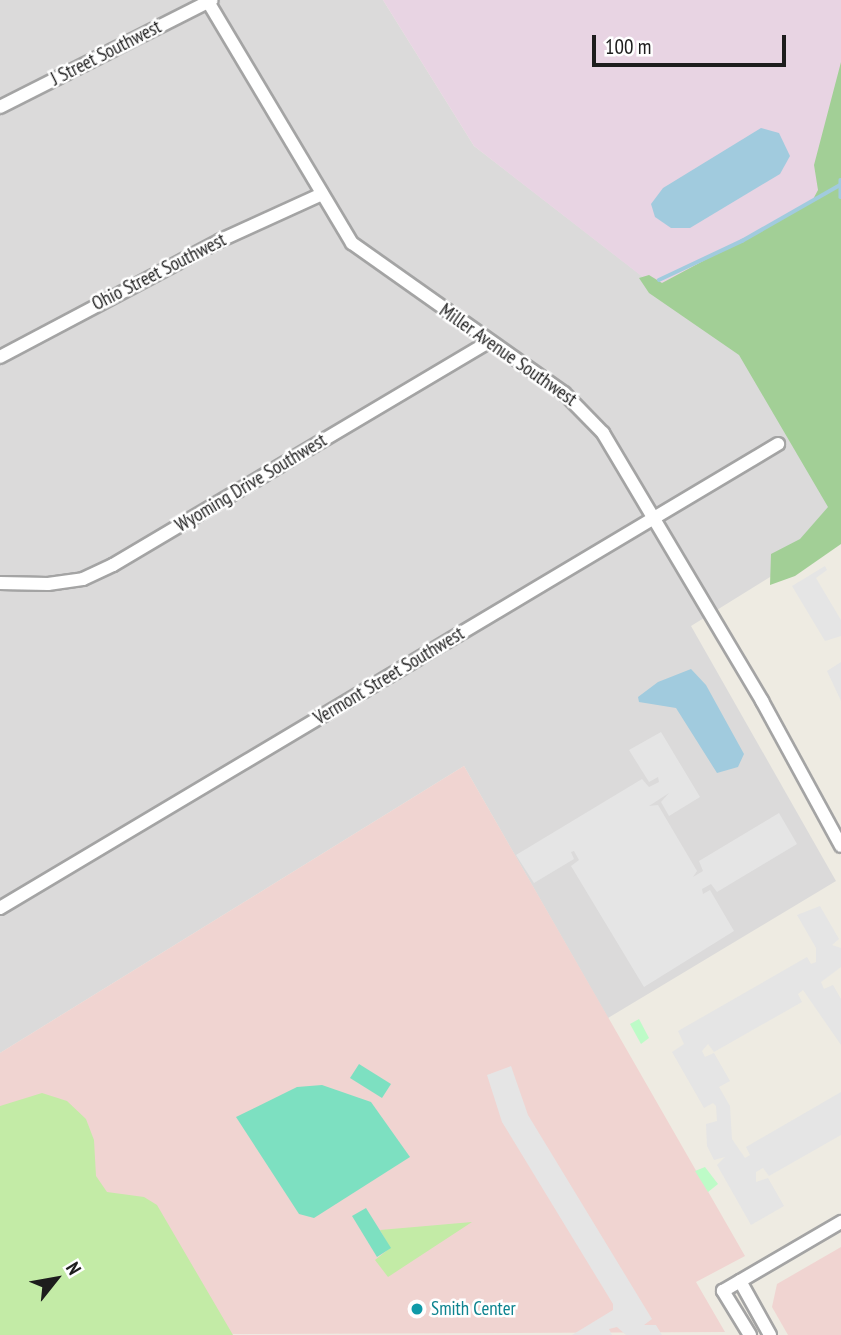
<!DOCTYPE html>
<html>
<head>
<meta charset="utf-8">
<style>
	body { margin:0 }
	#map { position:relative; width:841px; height:1335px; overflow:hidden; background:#eeebe2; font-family:"PT Sans Narrow",sans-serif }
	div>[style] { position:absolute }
	.residential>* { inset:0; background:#dbdada }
	.commercial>* { inset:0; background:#f0d4d1 }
	.industrial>* { inset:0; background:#e8d4e3 }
	.grass>* { inset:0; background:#c3eba6 }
	.forest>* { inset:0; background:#a2cf96 }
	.park>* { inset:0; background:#bdfbc7 }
	.pitch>* { inset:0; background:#7de0c1 }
	.parking>* { inset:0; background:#e5e5e5 }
	.water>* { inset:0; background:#a1cbde }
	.stream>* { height:3.5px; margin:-1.75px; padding:0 1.75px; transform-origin:1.75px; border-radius:1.75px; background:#a1cbde }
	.roads { filter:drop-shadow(2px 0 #a4a4a4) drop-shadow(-2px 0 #a4a4a4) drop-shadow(0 2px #a4a4a4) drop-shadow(0 -2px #a4a4a4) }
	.street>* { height:12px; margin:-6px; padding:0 6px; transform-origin:6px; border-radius:6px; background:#fff }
	.dots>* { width:19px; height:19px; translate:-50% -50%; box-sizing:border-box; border:4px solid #fff; border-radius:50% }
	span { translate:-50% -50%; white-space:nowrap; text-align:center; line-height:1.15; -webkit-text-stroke:5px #fff; paint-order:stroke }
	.street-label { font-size:19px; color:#1d1d1d }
	.culture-label { font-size:19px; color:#0d838f }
	.left { translate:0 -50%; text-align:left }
	.north { position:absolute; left:21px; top:1244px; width:70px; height:70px; -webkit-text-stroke:5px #fff; paint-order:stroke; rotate:59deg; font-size:19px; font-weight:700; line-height:28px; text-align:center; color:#1d1d1d }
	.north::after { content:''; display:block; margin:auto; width:24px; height:32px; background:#1d1d1d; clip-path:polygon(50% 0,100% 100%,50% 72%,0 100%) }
	.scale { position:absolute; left:592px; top:35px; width:194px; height:32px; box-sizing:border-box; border:4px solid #1d1d1d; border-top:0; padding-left:9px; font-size:21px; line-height:24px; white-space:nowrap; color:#1d1d1d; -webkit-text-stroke:5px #fff; paint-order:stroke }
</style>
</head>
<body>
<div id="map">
	<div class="residential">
		<div style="clip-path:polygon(0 0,383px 0,474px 146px,766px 372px,841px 533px,691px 626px,836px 881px,608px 1018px,464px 766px,0 1053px)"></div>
	</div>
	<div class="commercial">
		<div style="clip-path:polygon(464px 766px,745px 1256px,696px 1282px,725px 1332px,0 1335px,0 1053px)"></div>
		<div style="clip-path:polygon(841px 1247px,841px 1335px,788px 1335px,772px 1307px,777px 1284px)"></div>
	</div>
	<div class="industrial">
		<div style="clip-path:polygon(383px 0,841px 0,841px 192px,662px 292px,474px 146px)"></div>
	</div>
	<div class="grass">
		<div style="clip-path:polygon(42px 1093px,67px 1101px,86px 1119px,94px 1140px,96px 1176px,107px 1192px,144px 1197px,157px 1205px,233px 1335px,0 1335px,0 1106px)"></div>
		<div style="clip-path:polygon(472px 1222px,388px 1277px,375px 1260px,390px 1248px,380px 1230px)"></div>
	</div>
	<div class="forest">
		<div style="clip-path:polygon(841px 62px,841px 544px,795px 576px,770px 585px,771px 554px,800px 539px,828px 507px,739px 355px,649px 293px,639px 278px,649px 275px,662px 283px,811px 203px,818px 190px,814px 165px)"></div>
	</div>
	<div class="park">
		<div style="clip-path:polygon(639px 1019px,649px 1038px,641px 1044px,630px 1024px)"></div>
		<div style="clip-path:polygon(705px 1167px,718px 1184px,708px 1192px,695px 1171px)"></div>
	</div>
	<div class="pitch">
		<div style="clip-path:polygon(359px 1064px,391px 1084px,382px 1098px,350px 1078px)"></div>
		<div style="clip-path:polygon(322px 1085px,371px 1102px,410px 1157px,314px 1218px,299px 1214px,236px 1117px,297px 1087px)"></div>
		<div style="clip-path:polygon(366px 1208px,391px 1248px,377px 1257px,352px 1216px)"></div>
	</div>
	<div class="parking">
		<div style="clip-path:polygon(825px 566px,827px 570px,816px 578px,841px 620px,841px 636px,825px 641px,792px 586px)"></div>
		<div style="clip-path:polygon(841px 662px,841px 701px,827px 671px)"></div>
		<div style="clip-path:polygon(661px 732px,700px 797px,669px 816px,661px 802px,669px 793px,649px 806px,658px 805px,697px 871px,693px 877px,703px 871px,699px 861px,779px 813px,797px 844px,717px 892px,711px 884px,702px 889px,703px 894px,710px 890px,734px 931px,644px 987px,571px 866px,579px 860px,574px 851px,571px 852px,574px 859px,534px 883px,516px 855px,642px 779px,649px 787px,659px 782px,658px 777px,649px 782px,629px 750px)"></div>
		<div style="clip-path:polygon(820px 906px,839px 939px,832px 945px,841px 948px,841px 967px,821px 982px,824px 989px,833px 985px,841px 999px,841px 1045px,803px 990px,798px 994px,802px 1002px,714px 1052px,708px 1044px,702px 1051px,705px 1057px,714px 1053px,730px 1081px,719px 1087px,730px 1106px,732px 1139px,745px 1158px,750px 1155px,746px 1147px,841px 1092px,841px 1135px,769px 1176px,763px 1168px,756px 1172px,756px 1182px,768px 1178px,784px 1206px,751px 1225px,717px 1165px,725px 1157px,714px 1160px,707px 1146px,706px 1124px,717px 1121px,716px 1106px,713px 1103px,704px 1108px,672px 1052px,684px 1044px,678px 1031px,807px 957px,811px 964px,816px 962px,816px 948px,797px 915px)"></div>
		<div style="clip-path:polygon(511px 1066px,528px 1115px,652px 1319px,644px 1325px,656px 1325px,662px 1335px,626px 1335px,617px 1327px,609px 1329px,612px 1335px,572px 1335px,613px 1310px,613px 1304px,502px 1122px,487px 1075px)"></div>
	</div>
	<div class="water">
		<div style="clip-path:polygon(761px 128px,779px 133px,790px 156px,780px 174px,690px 228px,671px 228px,655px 217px,651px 204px,663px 188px)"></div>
		<div style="clip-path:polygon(691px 669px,706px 685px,744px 754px,738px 767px,717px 773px,676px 708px,639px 702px,638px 697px,658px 682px)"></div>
	</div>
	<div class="stream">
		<div style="left:841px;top:180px;width:17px;rotate:90deg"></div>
		<div style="left:659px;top:280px;width:92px;rotate:-25.2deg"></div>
		<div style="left:742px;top:241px;width:113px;rotate:-29.7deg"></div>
	</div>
	<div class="roads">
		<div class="street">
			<div style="left:207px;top:0;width:283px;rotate:59.2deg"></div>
			<div style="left:352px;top:243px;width:260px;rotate:35.3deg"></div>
			<div style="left:564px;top:393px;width:56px;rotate:45.7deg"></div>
			<div style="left:603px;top:433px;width:312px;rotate:59.3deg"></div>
			<div style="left:762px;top:701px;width:165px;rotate:61.4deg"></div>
			<div style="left:0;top:107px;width:237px;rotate:-26.8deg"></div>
			<div style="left:0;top:357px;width:250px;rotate:-27.9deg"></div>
			<div style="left:221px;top:240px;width:111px;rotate:-24.5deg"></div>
			<div style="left:0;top:583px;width:48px;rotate:1.2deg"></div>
			<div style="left:48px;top:584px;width:35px;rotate:-8deg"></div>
			<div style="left:83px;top:579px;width:33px;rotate:-25deg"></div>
			<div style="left:113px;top:565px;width:437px;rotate:-30.7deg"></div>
			<div style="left:0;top:908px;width:906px;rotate:-30.81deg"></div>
			<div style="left:740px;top:1281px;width:62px;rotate:60.9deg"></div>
			<div style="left:750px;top:1335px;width:52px;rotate:-121.5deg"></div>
			<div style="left:723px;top:1291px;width:137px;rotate:-30.3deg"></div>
		</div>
	</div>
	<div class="dots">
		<div style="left:417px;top:1309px;background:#0f9aa8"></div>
	</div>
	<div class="street-label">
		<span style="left:106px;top:53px;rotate:-27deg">J Street Southwest</span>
		<span style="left:159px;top:272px;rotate:-27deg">Ohio Street Southwest</span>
		<span style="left:508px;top:355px;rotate:35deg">Miller Avenue Southwest</span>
		<span style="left:251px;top:483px;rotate:-31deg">Wyoming Drive Southwest</span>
		<span style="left:389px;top:676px;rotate:-31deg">Vermont Street Southwest</span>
	</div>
	<div class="culture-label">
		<span class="left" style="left:431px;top:1309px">Smith Center</span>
	</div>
	<div class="north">N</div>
	<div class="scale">100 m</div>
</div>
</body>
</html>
